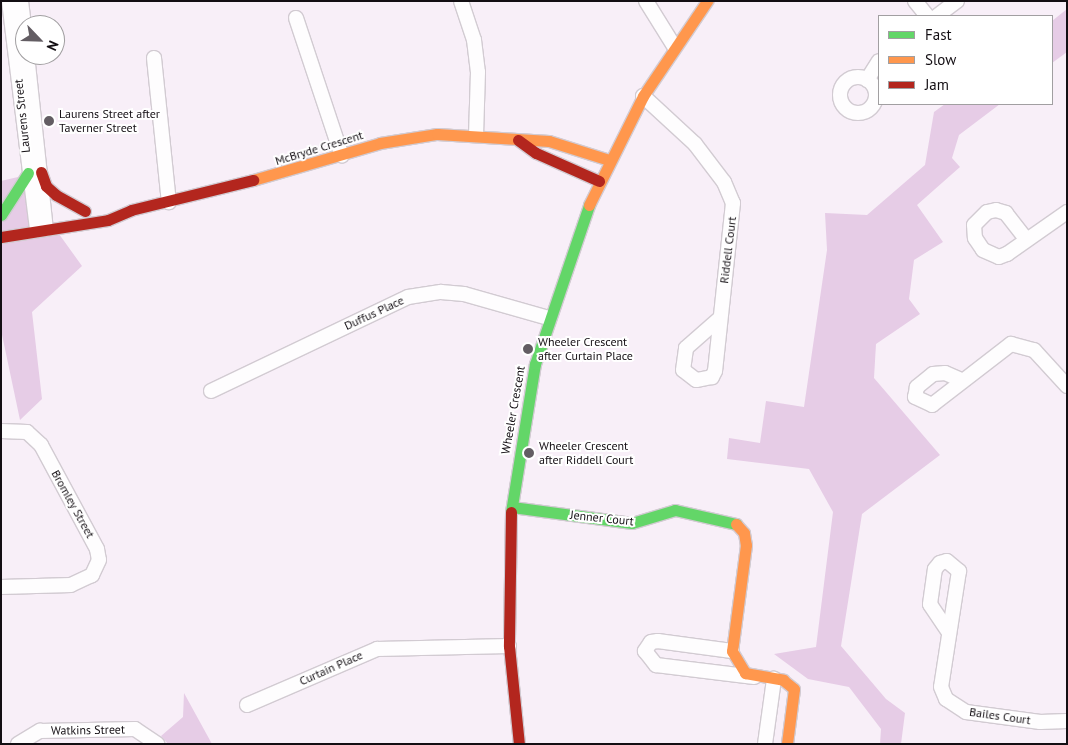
<!DOCTYPE html>
<html>
<head>
<meta charset="utf-8">
<style>
	body { margin:0 }
	#map { position:relative; width:1068px; height:745px; overflow:hidden; background:#f8eff8; font-family:"PT Sans",sans-serif }
	div>[style] { position:absolute }
	.green>* { inset:0; background:#e6cce6 }
	.roads { filter:drop-shadow(1px 0 #d2cbd2) drop-shadow(-1px 0 #d2cbd2) drop-shadow(0 1px #d2cbd2) drop-shadow(0 -1px #d2cbd2) }
	.street>* { height:14px; margin:-7px; padding:0 7px; transform-origin:7px; border-radius:7px; background:#fefdfe }
	.street>.ring { margin:-7px; padding:0; box-sizing:content-box; background:none; border:14px solid #fefdfe; border-radius:50% }
	.fast>* { height:11px; margin:-5.5px; padding:0 5.5px; transform-origin:5.5px; border-radius:5.5px; background:#63d668 }
	.slow>* { height:11px; margin:-5.5px; padding:0 5.5px; transform-origin:5.5px; border-radius:5.5px; background:#ff974d }
	.jam>* { height:11px; margin:-5.5px; padding:0 5.5px; transform-origin:5.5px; border-radius:5.5px; background:#b3261e }
	.dots>* { width:14px; height:14px; translate:-50% -50%; box-sizing:border-box; border:2px solid #fff; border-radius:50% }
	span { translate:-50% -50%; white-space:nowrap; text-align:center; line-height:1.15; -webkit-text-stroke:4px #fff; paint-order:stroke }
	.poi-label { font-size:12px; color:#130e13 }
	.left { translate:0 -50%; text-align:left }
	.street-label { font-size:12px; color:#130e13 }
	.frame { position:absolute; inset:0; border:2px solid #130e13; pointer-events:none }
	.legend { position:absolute; left:878px; top:15px; width:175px; height:90px; box-sizing:border-box; background:#fff; border:1px solid #a19fa1; margin:0; padding:6px 9px; list-style:none; font-size:15px; color:#130e13 }
	.legend li { display:flex; align-items:center; gap:10px; height:25px }
	.legend b { width:25px; border:1px solid #a19fa1 }
	.north { position:absolute; left:15px; top:15px; width:50px; height:50px; box-sizing:border-box; background:#fff; border:1px solid #a19fa1; border-radius:50%; rotate:114deg; font-size:14px; font-weight:700; line-height:20px; text-align:center; color:#130e13 }
	.north::after { content:''; display:block; margin:auto; width:18px; height:22px; background:#635d63; clip-path:polygon(50% 0,100% 100%,50% 72%,0 100%) }
</style>
</head>
<body>
<div id="map">
	<div class="green">
		<div style="clip-path:polygon(1067px 9px,1067px 52px,1052px 63px,1052px 21px)"></div>
		<div style="clip-path:polygon(945px 104px,1000px 104px,959px 135px,952px 158px,960px 167px,917px 205px,943px 242px,914px 260px,909px 299px,920px 314px,876px 344px,874px 378px,940px 455px,862px 514px,841px 646px,886px 699px,905px 713px,901px 744px,880px 744px,881px 729px,849px 687px,808px 679px,774px 654px,816px 647px,833px 512px,809px 469px,727px 459px,729px 438px,760px 443px,766px 401px,804px 407px,827px 250px,825px 213px,867px 215px,925px 165px,934px 112px)"></div>
		<div style="clip-path:polygon(18px 177px,82px 266px,32px 312px,42px 399px,20px 420px,1px 330px,1px 181px)"></div>
		<div style="clip-path:polygon(184px 693px,212px 744px,168px 744px,161px 736px,183px 717px)"></div>
	</div>
	<div class="roads">
		<div class="street">
			<div style="left:9px;top:1px;width:231px;rotate:83deg"></div>
			<div style="left:21px;top:1px;width:34px;rotate:83deg"></div>
			<div style="left:461px;top:1px;width:41px;rotate:71.6deg"></div>
			<div style="left:474px;top:40px;width:32px;rotate:83deg"></div>
			<div style="left:478px;top:72px;width:62px;rotate:91.8deg"></div>
			<div style="left:646px;top:1px;width:53px;rotate:58.1deg"></div>
			<div style="left:915px;top:1px;width:19px;rotate:51deg"></div>
			<div style="left:937px;top:16px;width:25px;rotate:-37deg"></div>
			<div style="left:296px;top:18px;width:145px;rotate:71.6deg"></div>
			<div style="left:27px;top:55px;width:175px;rotate:83.8deg"></div>
			<div style="left:154px;top:58px;width:145px;rotate:84.1deg"></div>
			<div class="ring" style="left:840px;top:77px;width:22px;height:22px"></div>
			<div style="left:867px;top:80px;width:22px;rotate:-58deg"></div>
			<div style="left:643px;top:96px;width:71px;rotate:42.7deg"></div>
			<div style="left:695px;top:144px;width:48px;rotate:52.7deg"></div>
			<div style="left:724px;top:182px;width:23px;rotate:67deg"></div>
			<div style="left:733px;top:203px;width:169px;rotate:96.1deg"></div>
			<div style="left:715px;top:371px;width:7px;rotate:117deg"></div>
			<div style="left:712px;top:377px;width:16px;rotate:169deg"></div>
			<div style="left:696px;top:380px;width:16px;rotate:-142deg"></div>
			<div style="left:683px;top:370px;width:22px;rotate:-82deg"></div>
			<div style="left:686px;top:348px;width:44px;rotate:-41.3deg"></div>
			<div style="left:1026px;top:239px;width:33px;rotate:-128deg"></div>
			<div style="left:1006px;top:213px;width:10px;rotate:-163deg"></div>
			<div style="left:996px;top:210px;width:9px;rotate:167deg"></div>
			<div style="left:987px;top:212px;width:18px;rotate:135deg"></div>
			<div style="left:974px;top:225px;width:13px;rotate:86deg"></div>
			<div style="left:975px;top:238px;width:14px;rotate:56deg"></div>
			<div style="left:983px;top:250px;width:17px;rotate:24deg"></div>
			<div style="left:999px;top:257px;width:9px;rotate:-21deg"></div>
			<div style="left:1007px;top:254px;width:73px;rotate:-35deg"></div>
			<div style="left:961px;top:380px;width:17px;rotate:-156deg"></div>
			<div style="left:945px;top:373px;width:12px;rotate:175deg"></div>
			<div style="left:933px;top:374px;width:21px;rotate:141deg"></div>
			<div style="left:917px;top:387px;width:10px;rotate:101deg"></div>
			<div style="left:915px;top:397px;width:19px;rotate:25deg"></div>
			<div style="left:932px;top:405px;width:100px;rotate:-37.7deg"></div>
			<div style="left:1011px;top:344px;width:24px;rotate:15deg"></div>
			<div style="left:1034px;top:350px;width:49px;rotate:47.5deg"></div>
			<div style="left:211px;top:391px;width:218px;rotate:-25.5deg"></div>
			<div style="left:408px;top:297px;width:33px;rotate:-9deg"></div>
			<div style="left:441px;top:292px;width:23px;rotate:5deg"></div>
			<div style="left:464px;top:294px;width:87px;rotate:15.9deg"></div>
			<div style="left:1px;top:431px;width:26px;rotate:2deg"></div>
			<div style="left:27px;top:432px;width:19px;rotate:43deg"></div>
			<div style="left:41px;top:445px;width:118px;rotate:61.7deg"></div>
			<div style="left:97px;top:549px;width:11px;rotate:80deg"></div>
			<div style="left:99px;top:560px;width:17px;rotate:115deg"></div>
			<div style="left:92px;top:575px;width:23px;rotate:155deg"></div>
			<div style="left:71px;top:585px;width:70px;rotate:178.4deg"></div>
			<div style="left:948px;top:631px;width:32px;rotate:-124deg"></div>
			<div style="left:930px;top:604px;width:35px;rotate:-82deg"></div>
			<div style="left:935px;top:569px;width:8px;rotate:-50deg"></div>
			<div style="left:940px;top:563px;width:7px;rotate:-16deg"></div>
			<div style="left:947px;top:561px;width:16px;rotate:40deg"></div>
			<div style="left:959px;top:571px;width:117px;rotate:98.8deg"></div>
			<div style="left:941px;top:687px;width:13px;rotate:67deg"></div>
			<div style="left:946px;top:699px;width:24px;rotate:33deg"></div>
			<div style="left:966px;top:712px;width:75px;rotate:7.7deg"></div>
			<div style="left:1040px;top:722px;width:27px;rotate:-2deg"></div>
			<div style="left:732px;top:651px;width:75px;rotate:-172.3deg"></div>
			<div style="left:658px;top:641px;width:7px;rotate:172deg"></div>
			<div style="left:651px;top:642px;width:11px;rotate:124deg"></div>
			<div style="left:645px;top:651px;width:18px;rotate:52deg"></div>
			<div style="left:656px;top:665px;width:99px;rotate:7deg"></div>
			<div style="left:247px;top:705px;width:142px;rotate:-23.3deg"></div>
			<div style="left:377px;top:649px;width:132px;rotate:-1.3deg"></div>
			<div style="left:18px;top:744px;width:26px;rotate:-31deg"></div>
			<div style="left:40px;top:731px;width:95px;rotate:-1.2deg"></div>
			<div style="left:135px;top:729px;width:27px;rotate:34deg"></div>
			<div style="left:765px;top:744px;width:66px;rotate:-82.1deg"></div>
		</div>
		<div class="fast">
			<div style="left:1px;top:215px;width:50px;rotate:-57.3deg"></div>
			<div style="left:512px;top:507px;width:121px;rotate:7.6deg"></div>
			<div style="left:632px;top:523px;width:45px;rotate:-16.8deg"></div>
			<div style="left:675px;top:510px;width:63px;rotate:12.9deg"></div>
			<div style="left:511px;top:512px;width:150px;rotate:-80.8deg"></div>
			<div style="left:535px;top:364px;width:168px;rotate:-71.2deg"></div>
		</div>
		<div class="slow">
			<div style="left:253px;top:180px;width:132px;rotate:-16.2deg"></div>
			<div style="left:380px;top:143px;width:58px;rotate:-9deg"></div>
			<div style="left:437px;top:134px;width:112px;rotate:3.6deg"></div>
			<div style="left:549px;top:141px;width:63px;rotate:17.6deg"></div>
			<div style="left:589px;top:205px;width:122px;rotate:-63.6deg"></div>
			<div style="left:643px;top:96px;width:115px;rotate:-56deg"></div>
			<div style="left:736px;top:524px;width:12px;rotate:48deg"></div>
			<div style="left:744px;top:533px;width:12px;rotate:81deg"></div>
			<div style="left:746px;top:545px;width:107px;rotate:97.5deg"></div>
			<div style="left:732px;top:651px;width:26px;rotate:59deg"></div>
			<div style="left:745px;top:673px;width:39px;rotate:10deg"></div>
			<div style="left:783px;top:680px;width:14px;rotate:39deg"></div>
			<div style="left:794px;top:689px;width:55px;rotate:97.3deg"></div>
		</div>
		<div class="jam">
			<div style="left:518px;top:140px;width:22px;rotate:36deg"></div>
			<div style="left:536px;top:153px;width:69px;rotate:24deg"></div>
			<div style="left:41px;top:172px;width:15px;rotate:70deg"></div>
			<div style="left:46px;top:186px;width:13px;rotate:42deg"></div>
			<div style="left:56px;top:195px;width:33px;rotate:29deg"></div>
			<div style="left:1px;top:237px;width:108px;rotate:-9deg"></div>
			<div style="left:108px;top:220px;width:25px;rotate:-23deg"></div>
			<div style="left:131px;top:210px;width:126px;rotate:-13.8deg"></div>
			<div style="left:511px;top:512px;width:134px;rotate:90.9deg"></div>
			<div style="left:509px;top:646px;width:99px;rotate:84.2deg"></div>
		</div>
	</div>
	<div class="dots">
		<div style="left:49px;top:121px;background:#635d63"></div>
		<div style="left:528px;top:349px;background:#635d63"></div>
		<div style="left:529px;top:453px;background:#635d63"></div>
	</div>
	<div class="poi-label">
		<span class="left" style="left:59px;top:121px">Laurens Street after<br>Taverner Street</span>
		<span class="left" style="left:538px;top:349px">Wheeler Crescent<br>after Curtain Place</span>
		<span class="left" style="left:539px;top:453px">Wheeler Crescent<br>after Riddell Court</span>
	</div>
	<div class="street-label">
		<span style="left:22px;top:116px;rotate:-96deg">Laurens Street</span>
		<span style="left:319px;top:148px;rotate:-17deg">McBryde Crescent</span>
		<span style="left:728px;top:250px;rotate:-83deg">Riddell Court</span>
		<span style="left:374px;top:313px;rotate:-25deg">Duffus Place</span>
		<span style="left:513px;top:410px;rotate:-80deg">Wheeler Crescent</span>
		<span style="left:73px;top:504px;rotate:61deg">Bromley Street</span>
		<span style="left:602px;top:518px;rotate:6deg">Jenner Court</span>
		<span style="left:331px;top:668px;rotate:-24deg">Curtain Place</span>
		<span style="left:1000px;top:716px;rotate:8deg">Bailes Court</span>
		<span style="left:88px;top:730px;rotate:-1deg">Watkins Street</span>
	</div>
	<div class="frame"></div>
	<ul class="legend">
	<li><b style="height:6px;background:#63d668"></b>Fast</li>
	<li><b style="height:6px;background:#ff974d"></b>Slow</li>
	<li><b style="height:6px;background:#b3261e"></b>Jam</li>
	</ul>
	<div class="north">N</div>
</div>
</body>
</html>
